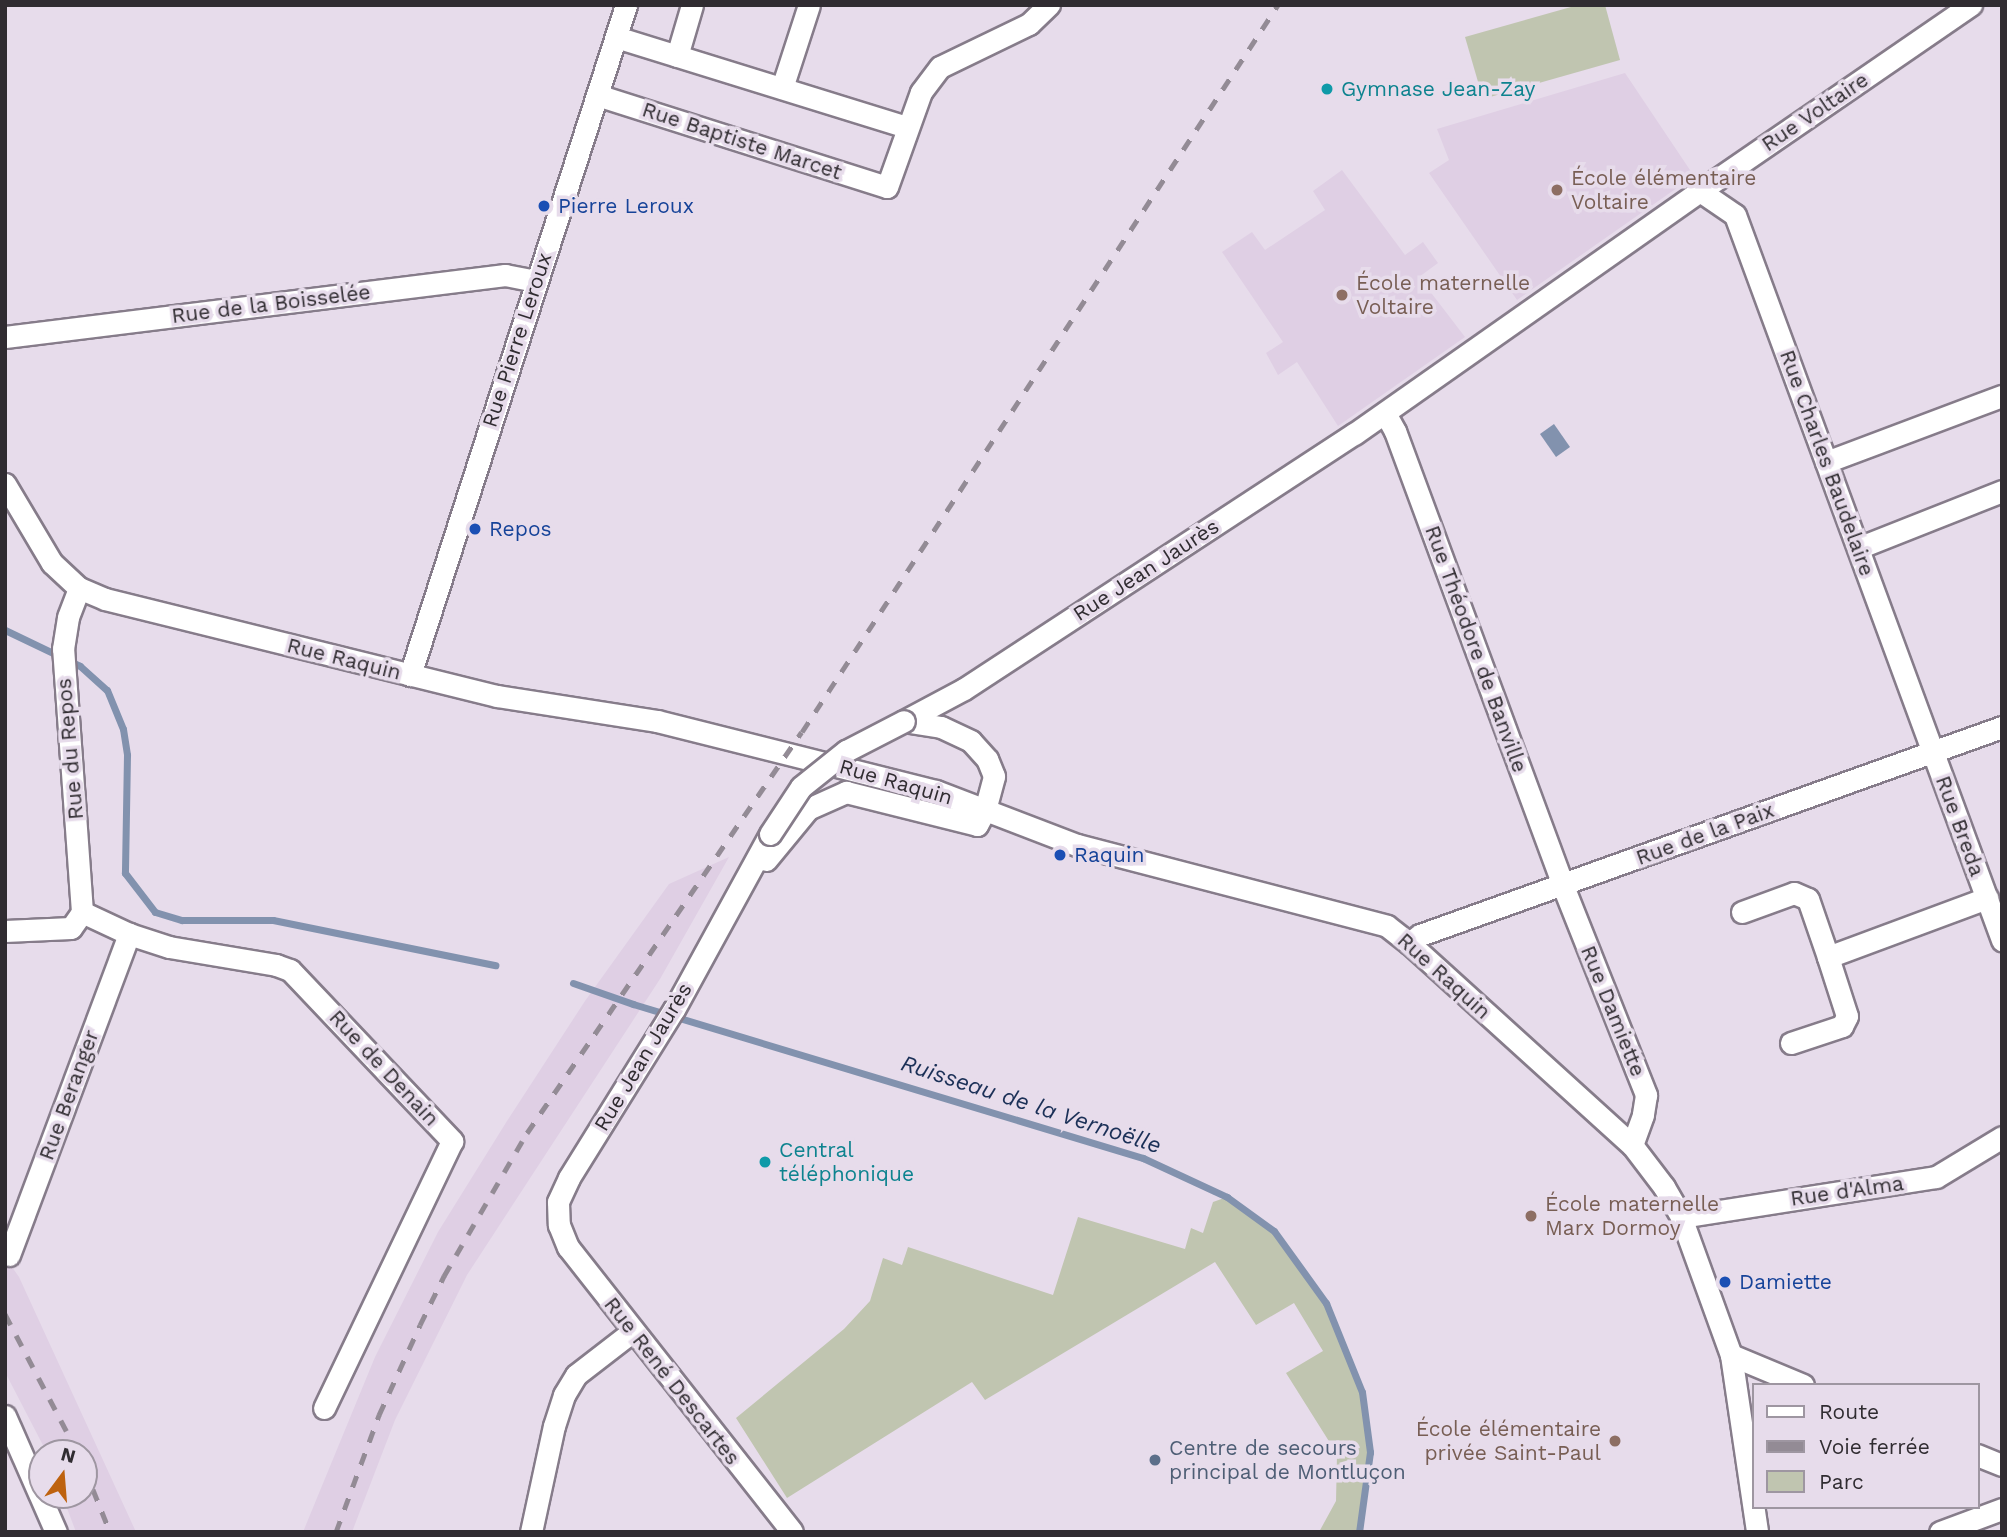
<!DOCTYPE html>
<html>
<head>
<meta charset="utf-8">
<style>
	body { margin:0 }
	#map { position:relative; width:2007px; height:1537px; overflow:hidden; background:#e7dceb; font-family:"Work Sans",sans-serif }
	div>[style] { position:absolute }
	.built>* { inset:0; background:#dfcfe4 }
	.green>* { inset:0; background:#c0c5b0 }
	.water>* { inset:0; background:#8292ae }
	.stream>* { height:7px; margin:-3.5px; padding:0 3.5px; transform-origin:3.5px; border-radius:3.5px; background:#8292ae }
	.roads { filter:drop-shadow(2px 0 #867c8a) drop-shadow(-2px 0 #867c8a) drop-shadow(0 2px #867c8a) drop-shadow(0 -2px #867c8a) }
	.minor>* { height:21px; margin:-10.5px; padding:0 10.5px; transform-origin:10.5px; border-radius:10.5px; background:#fff }
	.rail>* { height:5px; margin-top:-2.5px; transform-origin:0; background:repeating-linear-gradient(90deg,#938b95 0 12px,transparent 0 24px) }
	.bridges { filter:drop-shadow(2px 0 #867c8a) drop-shadow(-2px 0 #867c8a) drop-shadow(0 2px #867c8a) drop-shadow(0 -2px #867c8a) }
	.minor-bridge>* { height:21px; margin:-10.5px; padding:0 10.5px; transform-origin:10.5px; border-radius:10.5px; background:#fff }
	.dots>* { width:19px; height:19px; translate:-50% -50%; box-sizing:border-box; border:4px solid #e7dceb; border-radius:50% }
	span { translate:-50% -50%; white-space:nowrap; text-align:center; line-height:1.15; -webkit-text-stroke:7px #e7dceb; paint-order:stroke }
	.culture-label { font-size:21px; color:#0d838f }
	.left { translate:0 -50%; text-align:left }
	.street-label { font-size:21px; color:#302c31 }
	.education-label { font-size:21px; color:#785e54 }
	.right { translate:-100% -50%; text-align:right }
	.transit-label { font-size:21px; color:#164399 }
	.service-label { font-size:21px; color:#4e5e75 }
	.water-label { font-size:23px; color:#1b3057; font-style:italic }
	.frame { position:absolute; inset:0; border:7px solid #302c31; pointer-events:none }
	.legend { position:absolute; left:1752px; top:1383px; width:228px; height:126px; box-sizing:border-box; background:#e7dceb; border:2px solid #9e96a1; margin:0; padding:9px 12px; list-style:none; font-size:21px; color:#302c31 }
	.legend li { display:flex; align-items:center; gap:14px; height:35px }
	.legend b { width:35px; border:2px solid #9e96a1 }
	.north { position:absolute; left:28px; top:1439px; width:70px; height:70px; box-sizing:border-box; background:#e7dceb; border:2px solid #9e96a1; border-radius:50%; rotate:16deg; font-size:19px; font-weight:700; line-height:28px; text-align:center; color:#302c31 }
	.north::after { content:''; display:block; margin:auto; width:24px; height:32px; background:#be620e; clip-path:polygon(50% 0,100% 100%,50% 72%,0 100%) }
</style>
</head>
<body>
<div id="map">
	<div class="built">
		<div style="clip-path:polygon(1625px 73px,1694px 176px,1517px 300px,1429px 173px,1449px 160px,1437px 129px)"></div>
		<div style="clip-path:polygon(1342px 170px,1405px 255px,1423px 242px,1438px 263px,1419px 277px,1465px 337px,1338px 426px,1297px 362px,1278px 375px,1266px 353px,1283px 342px,1222px 252px,1252px 232px,1265px 250px,1325px 210px,1313px 191px)"></div>
		<div style="clip-path:polygon(729px 857px,660px 979px,467px 1275px,395px 1420px,352px 1532px,303px 1532px,375px 1357px,438px 1232px,507px 1121px,585px 1001px,669px 884px)"></div>
		<div style="clip-path:polygon(5px 1257px,19px 1277px,136px 1532px,76px 1532px,62px 1495px,84px 1495px,84px 1453px,47px 1453px,5px 1372px)"></div>
	</div>
	<div class="green">
		<div style="clip-path:polygon(1578px 5px,1605px 5px,1620px 60px,1483px 99px,1465px 37px)"></div>
		<div style="clip-path:polygon(1227px 1197px,1274px 1231px,1325px 1303px,1362px 1392px,1370px 1452px,1359px 1532px,1319px 1532px,1336px 1501px,1337px 1454px,1286px 1373px,1323px 1351px,1294px 1303px,1256px 1325px,1215px 1262px,985px 1400px,972px 1382px,787px 1498px,736px 1418px,844px 1329px,870px 1301px,883px 1258px,902px 1265px,908px 1247px,1053px 1295px,1078px 1217px,1185px 1249px,1191px 1228px,1203px 1233px,1213px 1202px)"></div>
	</div>
	<div class="water">
		<div style="clip-path:polygon(1554px 424px,1570px 447px,1556px 457px,1540px 434px)"></div>
	</div>
	<div class="stream">
		<div style="left:5px;top:630px;width:83px;rotate:25.6deg"></div>
		<div style="left:80px;top:666px;width:36px;rotate:42deg"></div>
		<div style="left:107px;top:690px;width:42px;rotate:67.7deg"></div>
		<div style="left:123px;top:729px;width:26px;rotate:81deg"></div>
		<div style="left:127px;top:755px;width:118px;rotate:91deg"></div>
		<div style="left:125px;top:873px;width:49px;rotate:52.4deg"></div>
		<div style="left:155px;top:912px;width:28px;rotate:17deg"></div>
		<div style="left:182px;top:920px;width:91px"></div>
		<div style="left:273px;top:920px;width:227px;rotate:11.5deg"></div>
		<div style="left:573px;top:983px;width:64px;rotate:19.3deg"></div>
		<div style="left:633px;top:1004px;width:533px;rotate:16.8deg"></div>
		<div style="left:1143px;top:1158px;width:93px;rotate:24.9deg"></div>
		<div style="left:1227px;top:1197px;width:58px;rotate:35.9deg"></div>
		<div style="left:1274px;top:1231px;width:89px;rotate:54.2deg"></div>
		<div style="left:1326px;top:1303px;width:96px;rotate:68deg"></div>
		<div style="left:1362px;top:1392px;width:61px;rotate:82.4deg"></div>
		<div style="left:1370px;top:1452px;width:81px;rotate:97.8deg"></div>
	</div>
	<div class="roads">
		<div class="minor">
			<div style="left:616px;top:37px;width:305px;rotate:17.2deg"></div>
			<div style="left:677px;top:56px;width:53px;rotate:-73.6deg"></div>
			<div style="left:782px;top:88px;width:87px;rotate:-72deg"></div>
			<div style="left:597px;top:95px;width:304px;rotate:17.6deg"></div>
			<div style="left:887px;top:187px;width:101px;rotate:-70.3deg"></div>
			<div style="left:921px;top:92px;width:31px;rotate:-53deg"></div>
			<div style="left:940px;top:67px;width:99px;rotate:-25.8deg"></div>
			<div style="left:1029px;top:24px;width:28px;rotate:-44deg"></div>
			<div style="left:1700px;top:191px;width:42px;rotate:34.4deg"></div>
			<div style="left:1735px;top:215px;width:773px;rotate:69.78deg"></div>
			<div style="left:5px;top:337px;width:504px;rotate:-7.07deg"></div>
			<div style="left:505px;top:275px;width:32px;rotate:11deg"></div>
			<div style="left:1385px;top:413px;width:21px;rotate:61deg"></div>
			<div style="left:1395px;top:431px;width:485px;rotate:69.7deg"></div>
			<div style="left:1563px;top:886px;width:225px;rotate:68.3deg"></div>
			<div style="left:1646px;top:1095px;width:20px;rotate:99deg"></div>
			<div style="left:1643px;top:1115px;width:32px;rotate:110deg"></div>
			<div style="left:1826px;top:462px;width:188px;rotate:-20.6deg"></div>
			<div style="left:5px;top:484px;width:92px;rotate:59.3deg"></div>
			<div style="left:52px;top:563px;width:37px;rotate:43deg"></div>
			<div style="left:79px;top:588px;width:28px;rotate:23deg"></div>
			<div style="left:105px;top:599px;width:404px;rotate:13.9deg"></div>
			<div style="left:497px;top:696px;width:162px;rotate:8.9deg"></div>
			<div style="left:657px;top:721px;width:288px;rotate:14.1deg"></div>
			<div style="left:936px;top:791px;width:151px;rotate:21deg"></div>
			<div style="left:1077px;top:845px;width:320px;rotate:14.6deg"></div>
			<div style="left:1387px;top:926px;width:28px;rotate:38deg"></div>
			<div style="left:1409px;top:943px;width:301px;rotate:42.2deg"></div>
			<div style="left:1632px;top:1145px;width:53px;rotate:52.7deg"></div>
			<div style="left:1664px;top:1187px;width:34px;rotate:60deg"></div>
			<div style="left:1681px;top:1217px;width:147px;rotate:70.1deg"></div>
			<div style="left:1731px;top:1355px;width:179px;rotate:81.6deg"></div>
			<div style="left:1858px;top:548px;width:155px;rotate:-21.6deg"></div>
			<div style="left:410px;top:675px;width:704px;rotate:-72.13deg"></div>
			<div style="left:904px;top:721px;width:68px;rotate:-28.1deg"></div>
			<div style="left:964px;top:689px;width:466px;rotate:-33.2deg"></div>
			<div style="left:1354px;top:434px;width:423px;rotate:-35.1deg"></div>
			<div style="left:1700px;top:191px;width:329px;rotate:-34.5deg"></div>
			<div style="left:770px;top:834px;width:200px;rotate:118.7deg"></div>
			<div style="left:674px;top:1009px;width:199px;rotate:121.9deg"></div>
			<div style="left:569px;top:1178px;width:26px;rotate:115deg"></div>
			<div style="left:558px;top:1202px;width:23px;rotate:88deg"></div>
			<div style="left:559px;top:1225px;width:24px;rotate:68deg"></div>
			<div style="left:568px;top:1247px;width:362px;rotate:51.8deg"></div>
			<div style="left:766px;top:860px;width:66px;rotate:-50.5deg"></div>
			<div style="left:808px;top:809px;width:42px;rotate:-24.1deg"></div>
			<div style="left:846px;top:792px;width:135px;rotate:14.1deg"></div>
			<div style="left:977px;top:825px;width:17px;rotate:-62deg"></div>
			<div style="left:985px;top:810px;width:35px;rotate:-75deg"></div>
			<div style="left:994px;top:776px;width:18px;rotate:-112deg"></div>
			<div style="left:987px;top:759px;width:24px;rotate:-132deg"></div>
			<div style="left:971px;top:741px;width:33px;rotate:-155deg"></div>
			<div style="left:941px;top:727px;width:37px;rotate:-171deg"></div>
			<div style="left:82px;top:912px;width:52px;rotate:25.1deg"></div>
			<div style="left:129px;top:934px;width:42px;rotate:18deg"></div>
			<div style="left:169px;top:947px;width:109px;rotate:9.5deg"></div>
			<div style="left:276px;top:965px;width:15px;rotate:20deg"></div>
			<div style="left:290px;top:970px;width:236px;rotate:46.5deg"></div>
			<div style="left:452px;top:1141px;width:296px;rotate:115.6deg"></div>
			<div style="left:1742px;top:912px;width:55px;rotate:-20.1deg"></div>
			<div style="left:1794px;top:893px;width:15px;rotate:23deg"></div>
			<div style="left:1808px;top:899px;width:61px;rotate:71deg"></div>
			<div style="left:5px;top:931px;width:66px;rotate:-2.6deg"></div>
			<div style="left:71px;top:928px;width:19px;rotate:-55deg"></div>
			<div style="left:82px;top:912px;width:264px;rotate:-94.1deg"></div>
			<div style="left:63px;top:649px;width:32px;rotate:-81deg"></div>
			<div style="left:68px;top:617px;width:31px;rotate:-69deg"></div>
			<div style="left:1409px;top:943px;width:14px;rotate:-36deg"></div>
			<div style="left:1420px;top:935px;width:618px;rotate:-19.67deg"></div>
			<div style="left:1791px;top:1043px;width:54px;rotate:-18.4deg"></div>
			<div style="left:1842px;top:1026px;width:11px;rotate:-63deg"></div>
			<div style="left:1847px;top:1016px;width:62px;rotate:-107.9deg"></div>
			<div style="left:1828px;top:957px;width:170px;rotate:-20.4deg"></div>
			<div style="left:1681px;top:1217px;width:258px;rotate:-8.9deg"></div>
			<div style="left:1936px;top:1177px;width:77px;rotate:-31.2deg"></div>
			<div style="left:9px;top:1255px;width:343px;rotate:-69.5deg"></div>
			<div style="left:1731px;top:1355px;width:78px;rotate:22.6deg"></div>
			<div style="left:5px;top:1416px;width:127px;rotate:66.3deg"></div>
			<div style="left:1977px;top:1455px;width:27px;rotate:22deg"></div>
			<div style="left:531px;top:1532px;width:108px;rotate:-77.8deg"></div>
			<div style="left:554px;top:1426px;width:33px;rotate:-72deg"></div>
			<div style="left:564px;top:1395px;width:23px;rotate:-59deg"></div>
			<div style="left:576px;top:1375px;width:72px;rotate:-37.7deg"></div>
			<div style="left:1940px;top:1532px;width:66px;rotate:-20.4deg"></div>
		</div>
	</div>
	<div class="rail">
		<div style="left:5px;top:1314px;width:157px;rotate:62.3deg"></div>
		<div style="left:84px;top:1467px;width:70px;rotate:68.2deg"></div>
		<div style="left:336px;top:1532px;width:125px;rotate:-69.8deg"></div>
		<div style="left:379px;top:1415px;width:99px;rotate:-65.5deg"></div>
		<div style="left:420px;top:1325px;width:55px;rotate:-63.9deg"></div>
		<div style="left:444px;top:1276px;width:165px;rotate:-59.9deg"></div>
		<div style="left:527px;top:1133px;width:486px;rotate:-55.6deg"></div>
		<div style="left:802px;top:732px;width:869px;rotate:-56.79deg"></div>
	</div>
	<div class="bridges">
		<div class="minor-bridge">
			<div style="left:770px;top:834px;width:56px;rotate:-56.6deg"></div>
			<div style="left:801px;top:787px;width:58px;rotate:-38.7deg"></div>
			<div style="left:846px;top:751px;width:65px;rotate:-27.3deg"></div>
		</div>
	</div>
	<div class="dots">
		<div style="left:1327px;top:89px;background:#0f9aa8"></div>
		<div style="left:1557px;top:190px;background:#8d6e63"></div>
		<div style="left:544px;top:206px;background:#1a4fb4"></div>
		<div style="left:1342px;top:295px;background:#8d6e63"></div>
		<div style="left:475px;top:529px;background:#1a4fb4"></div>
		<div style="left:1060px;top:855px;background:#1a4fb4"></div>
		<div style="left:765px;top:1162px;background:#0f9aa8"></div>
		<div style="left:1531px;top:1216px;background:#8d6e63"></div>
		<div style="left:1725px;top:1282px;background:#1a4fb4"></div>
		<div style="left:1615px;top:1441px;background:#8d6e63"></div>
		<div style="left:1155px;top:1460px;background:#5c6f8a"></div>
	</div>
	<div class="culture-label">
		<span class="left" style="left:1341px;top:89px">Gymnase Jean-Zay</span>
		<span class="left" style="left:779px;top:1162px">Central<br>téléphonique</span>
	</div>
	<div class="street-label">
		<span style="left:1815px;top:112px;rotate:-34deg">Rue Voltaire</span>
		<span style="left:742px;top:141px;rotate:18deg">Rue Baptiste Marcet</span>
		<span style="left:271px;top:304px;rotate:-7deg">Rue de la Boisselée</span>
		<span style="left:517px;top:340px;rotate:-72deg">Rue Pierre Leroux</span>
		<span style="left:1827px;top:463px;rotate:70deg">Rue Charles Baudelaire</span>
		<span style="left:1146px;top:570px;rotate:-33deg">Rue Jean Jaurès</span>
		<span style="left:1476px;top:649px;rotate:70deg">Rue Théodore de Banville</span>
		<span style="left:344px;top:659px;rotate:14deg">Rue Raquin</span>
		<span style="left:70px;top:749px;rotate:-95deg">Rue du Repos</span>
		<span style="left:896px;top:782px;rotate:16deg">Rue Raquin</span>
		<span style="left:1960px;top:826px;rotate:70deg">Rue Breda</span>
		<span style="left:1705px;top:834px;rotate:-20deg">Rue de la Paix</span>
		<span style="left:1444px;top:976px;rotate:42deg">Rue Raquin</span>
		<span style="left:1613px;top:1011px;rotate:68deg">Rue Damiette</span>
		<span style="left:643px;top:1057px;rotate:-59deg">Rue Jean Jaurès</span>
		<span style="left:384px;top:1068px;rotate:47deg">Rue de Denain</span>
		<span style="left:69px;top:1095px;rotate:-70deg">Rue Beranger</span>
		<span style="left:1847px;top:1191px;rotate:-8deg">Rue d'Alma</span>
		<span style="left:672px;top:1381px;rotate:52deg">Rue René Descartes</span>
	</div>
	<div class="education-label">
		<span class="left" style="left:1571px;top:190px">École élémentaire<br>Voltaire</span>
		<span class="left" style="left:1356px;top:295px">École maternelle<br>Voltaire</span>
		<span class="left" style="left:1545px;top:1216px">École maternelle<br>Marx Dormoy</span>
		<span class="right" style="left:1601px;top:1441px">École élémentaire<br>privée Saint-Paul</span>
	</div>
	<div class="transit-label">
		<span class="left" style="left:558px;top:206px">Pierre Leroux</span>
		<span class="left" style="left:489px;top:529px">Repos</span>
		<span class="left" style="left:1074px;top:855px">Raquin</span>
		<span class="left" style="left:1739px;top:1282px">Damiette</span>
	</div>
	<div class="service-label">
		<span class="left" style="left:1169px;top:1460px">Centre de secours<br>principal de Montluçon</span>
	</div>
	<div class="water-label">
		<span style="left:1031px;top:1105px;rotate:18deg">Ruisseau de la Vernoëlle</span>
	</div>
	<div class="frame"></div>
	<ul class="legend">
	<li><b style="height:9px;background:#fff"></b>Route</li>
	<li><b style="height:9px;background:#938b95"></b>Voie ferrée</li>
	<li><b style="height:19px;background:#c0c5b0"></b>Parc</li>
	</ul>
	<div class="north">N</div>
</div>
</body>
</html>
